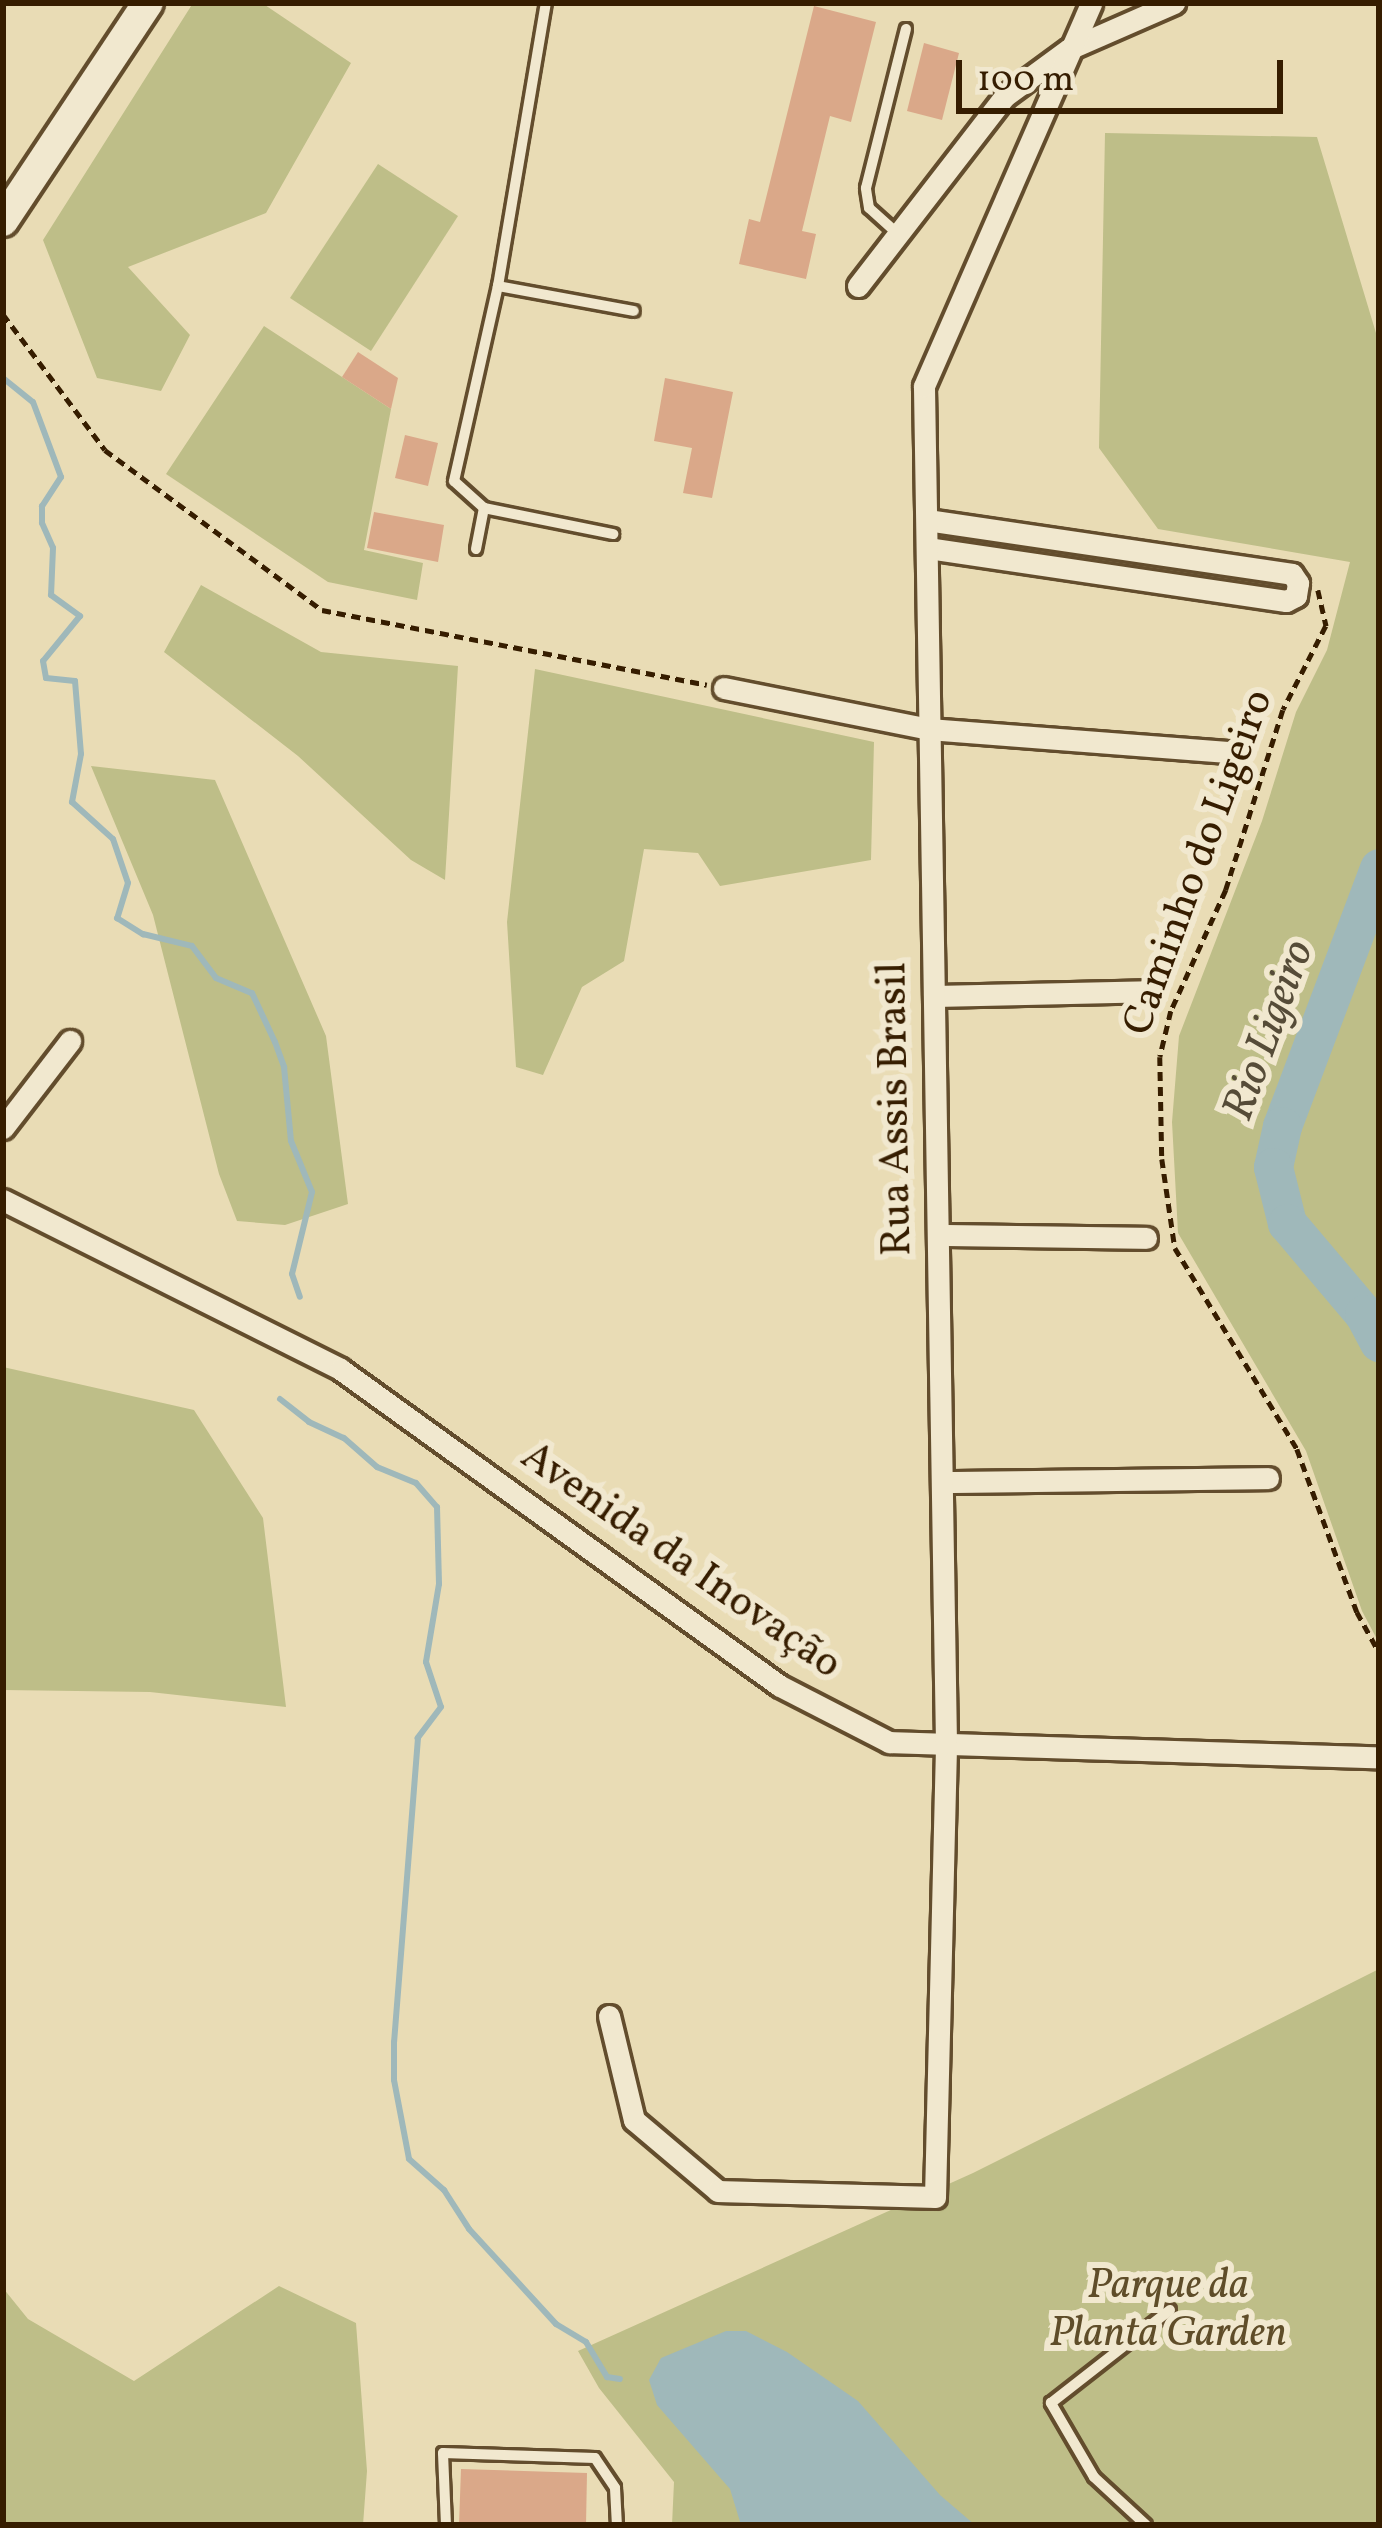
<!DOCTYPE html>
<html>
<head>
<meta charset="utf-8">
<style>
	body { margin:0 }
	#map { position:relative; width:1382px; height:2528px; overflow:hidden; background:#e9dcb5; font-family:Vollkorn,serif }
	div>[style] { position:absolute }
	.green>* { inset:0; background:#bebe88 }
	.water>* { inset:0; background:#9fb8ba }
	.stream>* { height:6px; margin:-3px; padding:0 3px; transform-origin:3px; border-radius:3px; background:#9fb8ba }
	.river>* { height:39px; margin:-19.5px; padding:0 19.5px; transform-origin:19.5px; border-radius:19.5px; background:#9fb8ba }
	.building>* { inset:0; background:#daa889 }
	.path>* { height:4.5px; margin-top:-2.25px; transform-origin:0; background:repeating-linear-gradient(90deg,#361d00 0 9px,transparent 0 15px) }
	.roads { filter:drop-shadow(3px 0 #634d2d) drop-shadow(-3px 0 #634d2d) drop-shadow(0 3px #634d2d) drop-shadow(0 -3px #634d2d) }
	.service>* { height:10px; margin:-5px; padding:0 5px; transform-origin:5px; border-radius:5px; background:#f1e8cf }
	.minor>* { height:21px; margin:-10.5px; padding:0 10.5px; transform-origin:10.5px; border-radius:10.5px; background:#f1e8cf }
	.secondary>* { height:30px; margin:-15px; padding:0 15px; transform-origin:15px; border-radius:15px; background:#f1e8cf }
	span { translate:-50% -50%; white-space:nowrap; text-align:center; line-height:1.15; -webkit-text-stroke:12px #f1e8cf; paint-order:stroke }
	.street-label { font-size:42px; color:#361d00 }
	.park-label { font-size:42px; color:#5f4d29; font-style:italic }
	.water-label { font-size:45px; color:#564c38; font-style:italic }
	.frame { position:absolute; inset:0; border:6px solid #361d00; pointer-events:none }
	.scale { position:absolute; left:956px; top:60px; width:327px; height:54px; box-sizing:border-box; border:6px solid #361d00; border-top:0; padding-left:15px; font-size:36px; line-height:42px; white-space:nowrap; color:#361d00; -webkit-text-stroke:9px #f1e8cf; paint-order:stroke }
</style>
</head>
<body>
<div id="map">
	<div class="green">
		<div style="clip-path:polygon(193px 3px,262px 3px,351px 63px,266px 213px,128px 267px,190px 335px,161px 391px,97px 378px,43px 240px)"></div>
		<div style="clip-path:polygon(1105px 133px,1317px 137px,1379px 343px,1379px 896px,1370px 920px,1379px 923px,1379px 1643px,1362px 1611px,1306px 1451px,1178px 1233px,1172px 1122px,1179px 1036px,1262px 821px,1296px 712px,1327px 650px,1350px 562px,1158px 529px,1099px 448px)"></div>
		<div style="clip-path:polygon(378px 164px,458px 216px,371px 351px,290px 298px)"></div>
		<div style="clip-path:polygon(264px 326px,391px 409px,364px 550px,423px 563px,417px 600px,328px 582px,166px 474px)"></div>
		<div style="clip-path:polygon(201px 585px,321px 652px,458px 666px,445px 880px,411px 860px,298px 756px,164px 652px)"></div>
		<div style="clip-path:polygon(535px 669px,874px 742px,871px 860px,720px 886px,698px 853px,644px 849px,624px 961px,582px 987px,543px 1075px,516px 1067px,507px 922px)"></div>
		<div style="clip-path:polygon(91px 766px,215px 780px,326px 1036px,348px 1204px,285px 1225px,237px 1221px,219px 1174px,153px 915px)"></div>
		<div style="clip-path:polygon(3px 1367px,194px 1410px,263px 1518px,286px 1707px,150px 1692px,3px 1690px)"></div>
		<div style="clip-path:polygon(1379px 1969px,1379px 2525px,672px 2525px,674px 2482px,599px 2388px,578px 2351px,973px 2173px)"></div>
		<div style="clip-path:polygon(279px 2286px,356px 2323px,367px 2471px,363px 2525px,3px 2525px,3px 2288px,28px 2319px,134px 2381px)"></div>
	</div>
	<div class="water">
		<div style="clip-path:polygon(726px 2331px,746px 2331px,787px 2352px,858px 2401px,940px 2495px,975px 2525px,741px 2525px,730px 2489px,657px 2405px,649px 2380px,661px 2358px)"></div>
	</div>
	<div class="stream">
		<div style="left:3px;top:378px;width:38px;rotate:39deg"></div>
		<div style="left:33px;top:402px;width:80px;rotate:69.5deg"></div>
		<div style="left:61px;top:477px;width:35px;rotate:123deg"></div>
		<div style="left:42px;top:506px;width:17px;rotate:90deg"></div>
		<div style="left:42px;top:523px;width:27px;rotate:66deg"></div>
		<div style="left:53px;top:548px;width:47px;rotate:92.4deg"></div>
		<div style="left:51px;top:595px;width:36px;rotate:36deg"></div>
		<div style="left:80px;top:616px;width:58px;rotate:129.4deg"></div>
		<div style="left:43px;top:661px;width:17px;rotate:80deg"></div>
		<div style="left:46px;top:678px;width:29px;rotate:6deg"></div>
		<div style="left:75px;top:681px;width:73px;rotate:85.3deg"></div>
		<div style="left:81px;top:754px;width:49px;rotate:100.6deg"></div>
		<div style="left:72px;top:802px;width:55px;rotate:42.1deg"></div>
		<div style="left:113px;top:839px;width:46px;rotate:71.2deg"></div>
		<div style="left:128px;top:883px;width:37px;rotate:107deg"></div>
		<div style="left:117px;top:918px;width:31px;rotate:32deg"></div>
		<div style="left:143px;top:934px;width:50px;rotate:13.8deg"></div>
		<div style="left:192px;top:946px;width:40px;rotate:53deg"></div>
		<div style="left:216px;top:978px;width:39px;rotate:23deg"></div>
		<div style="left:252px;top:993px;width:54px;rotate:64.9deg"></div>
		<div style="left:275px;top:1042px;width:27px;rotate:70deg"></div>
		<div style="left:284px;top:1067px;width:74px;rotate:84.6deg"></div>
		<div style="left:291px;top:1141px;width:55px;rotate:67.6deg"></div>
		<div style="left:312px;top:1192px;width:84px;rotate:103.7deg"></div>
		<div style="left:292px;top:1274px;width:24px;rotate:71deg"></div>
		<div style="left:280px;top:1399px;width:37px;rotate:38deg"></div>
		<div style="left:309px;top:1422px;width:38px;rotate:25deg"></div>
		<div style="left:344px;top:1438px;width:44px;rotate:41.3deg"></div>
		<div style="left:377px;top:1467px;width:42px;rotate:22.3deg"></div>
		<div style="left:416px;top:1483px;width:32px;rotate:49deg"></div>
		<div style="left:437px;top:1507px;width:77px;rotate:88.5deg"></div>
		<div style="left:439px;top:1584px;width:79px;rotate:99.5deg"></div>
		<div style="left:426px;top:1662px;width:47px;rotate:71.6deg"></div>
		<div style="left:441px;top:1707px;width:39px;rotate:127deg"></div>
		<div style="left:418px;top:1738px;width:305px;rotate:94.5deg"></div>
		<div style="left:394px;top:2042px;width:38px;rotate:90deg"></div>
		<div style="left:394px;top:2080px;width:80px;rotate:79.2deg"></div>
		<div style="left:409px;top:2159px;width:47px;rotate:41.5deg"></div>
		<div style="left:444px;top:2190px;width:46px;rotate:57.3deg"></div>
		<div style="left:469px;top:2229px;width:129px;rotate:47.5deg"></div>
		<div style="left:556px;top:2324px;width:35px;rotate:31deg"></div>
		<div style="left:586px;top:2342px;width:41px;rotate:59deg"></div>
		<div style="left:607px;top:2377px;width:13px;rotate:9deg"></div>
	</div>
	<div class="river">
		<div style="left:1379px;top:868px;width:276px;rotate:110.6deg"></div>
		<div style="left:1282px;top:1126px;width:42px;rotate:102.4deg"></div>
		<div style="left:1273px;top:1167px;width:58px;rotate:76deg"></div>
		<div style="left:1287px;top:1223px;width:119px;rotate:49.8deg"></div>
		<div style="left:1364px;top:1314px;width:32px;rotate:62deg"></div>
	</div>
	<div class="building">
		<div style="clip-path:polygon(814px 6px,876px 22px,851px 122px,830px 116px,802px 231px,816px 234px,806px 279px,739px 264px,749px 219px,760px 222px)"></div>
		<div style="clip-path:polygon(924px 43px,959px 53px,942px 120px,907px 111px)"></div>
		<div style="clip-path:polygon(358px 352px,398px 378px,391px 409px,342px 377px)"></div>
		<div style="clip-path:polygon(665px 378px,733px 392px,712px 498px,683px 493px,692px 448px,654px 441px)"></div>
		<div style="clip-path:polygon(405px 435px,438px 443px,428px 486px,395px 478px)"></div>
		<div style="clip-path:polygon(374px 512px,444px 525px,438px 562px,367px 548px)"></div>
		<div style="clip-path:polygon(461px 2469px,587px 2473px,586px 2525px,459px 2525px)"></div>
	</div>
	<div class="path">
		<div style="left:3px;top:314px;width:170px;rotate:53.1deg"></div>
		<div style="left:105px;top:450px;width:270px;rotate:36.4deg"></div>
		<div style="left:322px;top:610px;width:392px;rotate:11deg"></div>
		<div style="left:1318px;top:590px;width:37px;rotate:77deg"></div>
		<div style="left:1326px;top:626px;width:94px;rotate:117.1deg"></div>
		<div style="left:1283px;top:710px;width:189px;rotate:107.6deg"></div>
		<div style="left:1226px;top:890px;width:133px;rotate:114.4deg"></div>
		<div style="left:1171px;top:1011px;width:47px;rotate:103.4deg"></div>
		<div style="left:1160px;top:1057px;width:102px;rotate:88.9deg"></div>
		<div style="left:1162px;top:1159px;width:90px;rotate:81.7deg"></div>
		<div style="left:1175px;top:1248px;width:235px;rotate:58.7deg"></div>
		<div style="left:1297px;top:1449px;width:174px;rotate:69.8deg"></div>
		<div style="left:1357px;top:1612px;width:46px;rotate:61.2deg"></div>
	</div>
	<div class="roads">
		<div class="service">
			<div style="left:898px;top:234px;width:39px;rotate:-138deg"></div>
			<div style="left:869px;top:208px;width:20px;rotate:-99deg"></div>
			<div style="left:866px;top:188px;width:164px;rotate:-75.9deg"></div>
			<div style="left:498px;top:286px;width:138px;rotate:10.4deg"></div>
			<div style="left:484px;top:508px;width:132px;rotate:11.4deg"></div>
			<div style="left:476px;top:549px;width:42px;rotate:-79deg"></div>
			<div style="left:484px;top:508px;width:40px;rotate:-138deg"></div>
			<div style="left:454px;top:481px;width:200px;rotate:-77.3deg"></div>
			<div style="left:498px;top:286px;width:287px;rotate:-80.4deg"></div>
			<div style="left:446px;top:2525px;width:72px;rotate:-92.4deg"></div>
			<div style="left:443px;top:2453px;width:152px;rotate:1.9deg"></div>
			<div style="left:595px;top:2458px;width:36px;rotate:56deg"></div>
			<div style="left:615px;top:2488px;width:37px;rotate:87deg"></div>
			<div style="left:1146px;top:2525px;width:71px;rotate:-137.3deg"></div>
			<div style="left:1094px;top:2477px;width:86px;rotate:-120.2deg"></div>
			<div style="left:1051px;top:2403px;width:151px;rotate:-38deg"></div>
		</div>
		<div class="minor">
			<div style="left:858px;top:286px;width:240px;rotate:-52.3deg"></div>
			<div style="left:1005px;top:96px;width:79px;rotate:-36.3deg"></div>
			<div style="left:1069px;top:49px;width:115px;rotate:-23.7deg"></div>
			<div style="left:927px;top:520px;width:369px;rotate:8.4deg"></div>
			<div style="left:1292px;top:574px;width:11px;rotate:56deg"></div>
			<div style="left:1298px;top:583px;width:13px;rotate:99deg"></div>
			<div style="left:1296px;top:596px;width:11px;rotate:153deg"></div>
			<div style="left:1286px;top:601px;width:363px;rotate:-171.6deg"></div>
			<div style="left:724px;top:688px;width:209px;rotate:11.3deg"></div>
			<div style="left:929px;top:729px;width:302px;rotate:4.4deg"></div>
			<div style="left:934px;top:996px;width:215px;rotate:-1.3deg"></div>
			<div style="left:3px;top:1128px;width:110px;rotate:-52.4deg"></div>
			<div style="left:3px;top:1200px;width:377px;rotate:26.6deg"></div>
			<div style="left:340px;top:1369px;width:542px;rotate:35.77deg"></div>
			<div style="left:780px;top:1686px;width:123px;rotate:27.2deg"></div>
			<div style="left:889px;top:1742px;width:490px;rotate:1.8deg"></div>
			<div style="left:939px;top:1235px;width:207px;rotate:0.8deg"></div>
			<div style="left:944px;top:1482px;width:324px;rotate:-0.7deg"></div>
			<div style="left:609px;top:2016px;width:107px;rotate:76.5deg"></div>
			<div style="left:634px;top:2120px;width:110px;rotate:40.2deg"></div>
			<div style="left:718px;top:2191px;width:217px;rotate:1.6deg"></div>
			<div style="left:935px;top:2197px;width:454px;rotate:-88.6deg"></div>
			<div style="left:946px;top:1743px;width:1357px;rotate:-90.93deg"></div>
			<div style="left:924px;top:386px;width:418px;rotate:-66.4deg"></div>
		</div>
		<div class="secondary">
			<div style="left:3px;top:221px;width:262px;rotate:-56.4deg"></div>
		</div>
	</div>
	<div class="street-label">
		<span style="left:1200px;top:863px;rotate:-70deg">Caminho do Ligeiro</span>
		<span style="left:897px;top:1109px;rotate:-91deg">Rua Assis Brasil</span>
		<span style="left:680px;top:1562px;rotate:35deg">Avenida da Inovação</span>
	</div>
	<div class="park-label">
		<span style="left:1168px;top:2311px">Parque da<br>Planta Garden</span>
	</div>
	<div class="water-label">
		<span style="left:1270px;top:1031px;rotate:-70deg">Rio Ligeiro</span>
	</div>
	<div class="frame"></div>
	<div class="scale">100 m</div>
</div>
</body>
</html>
